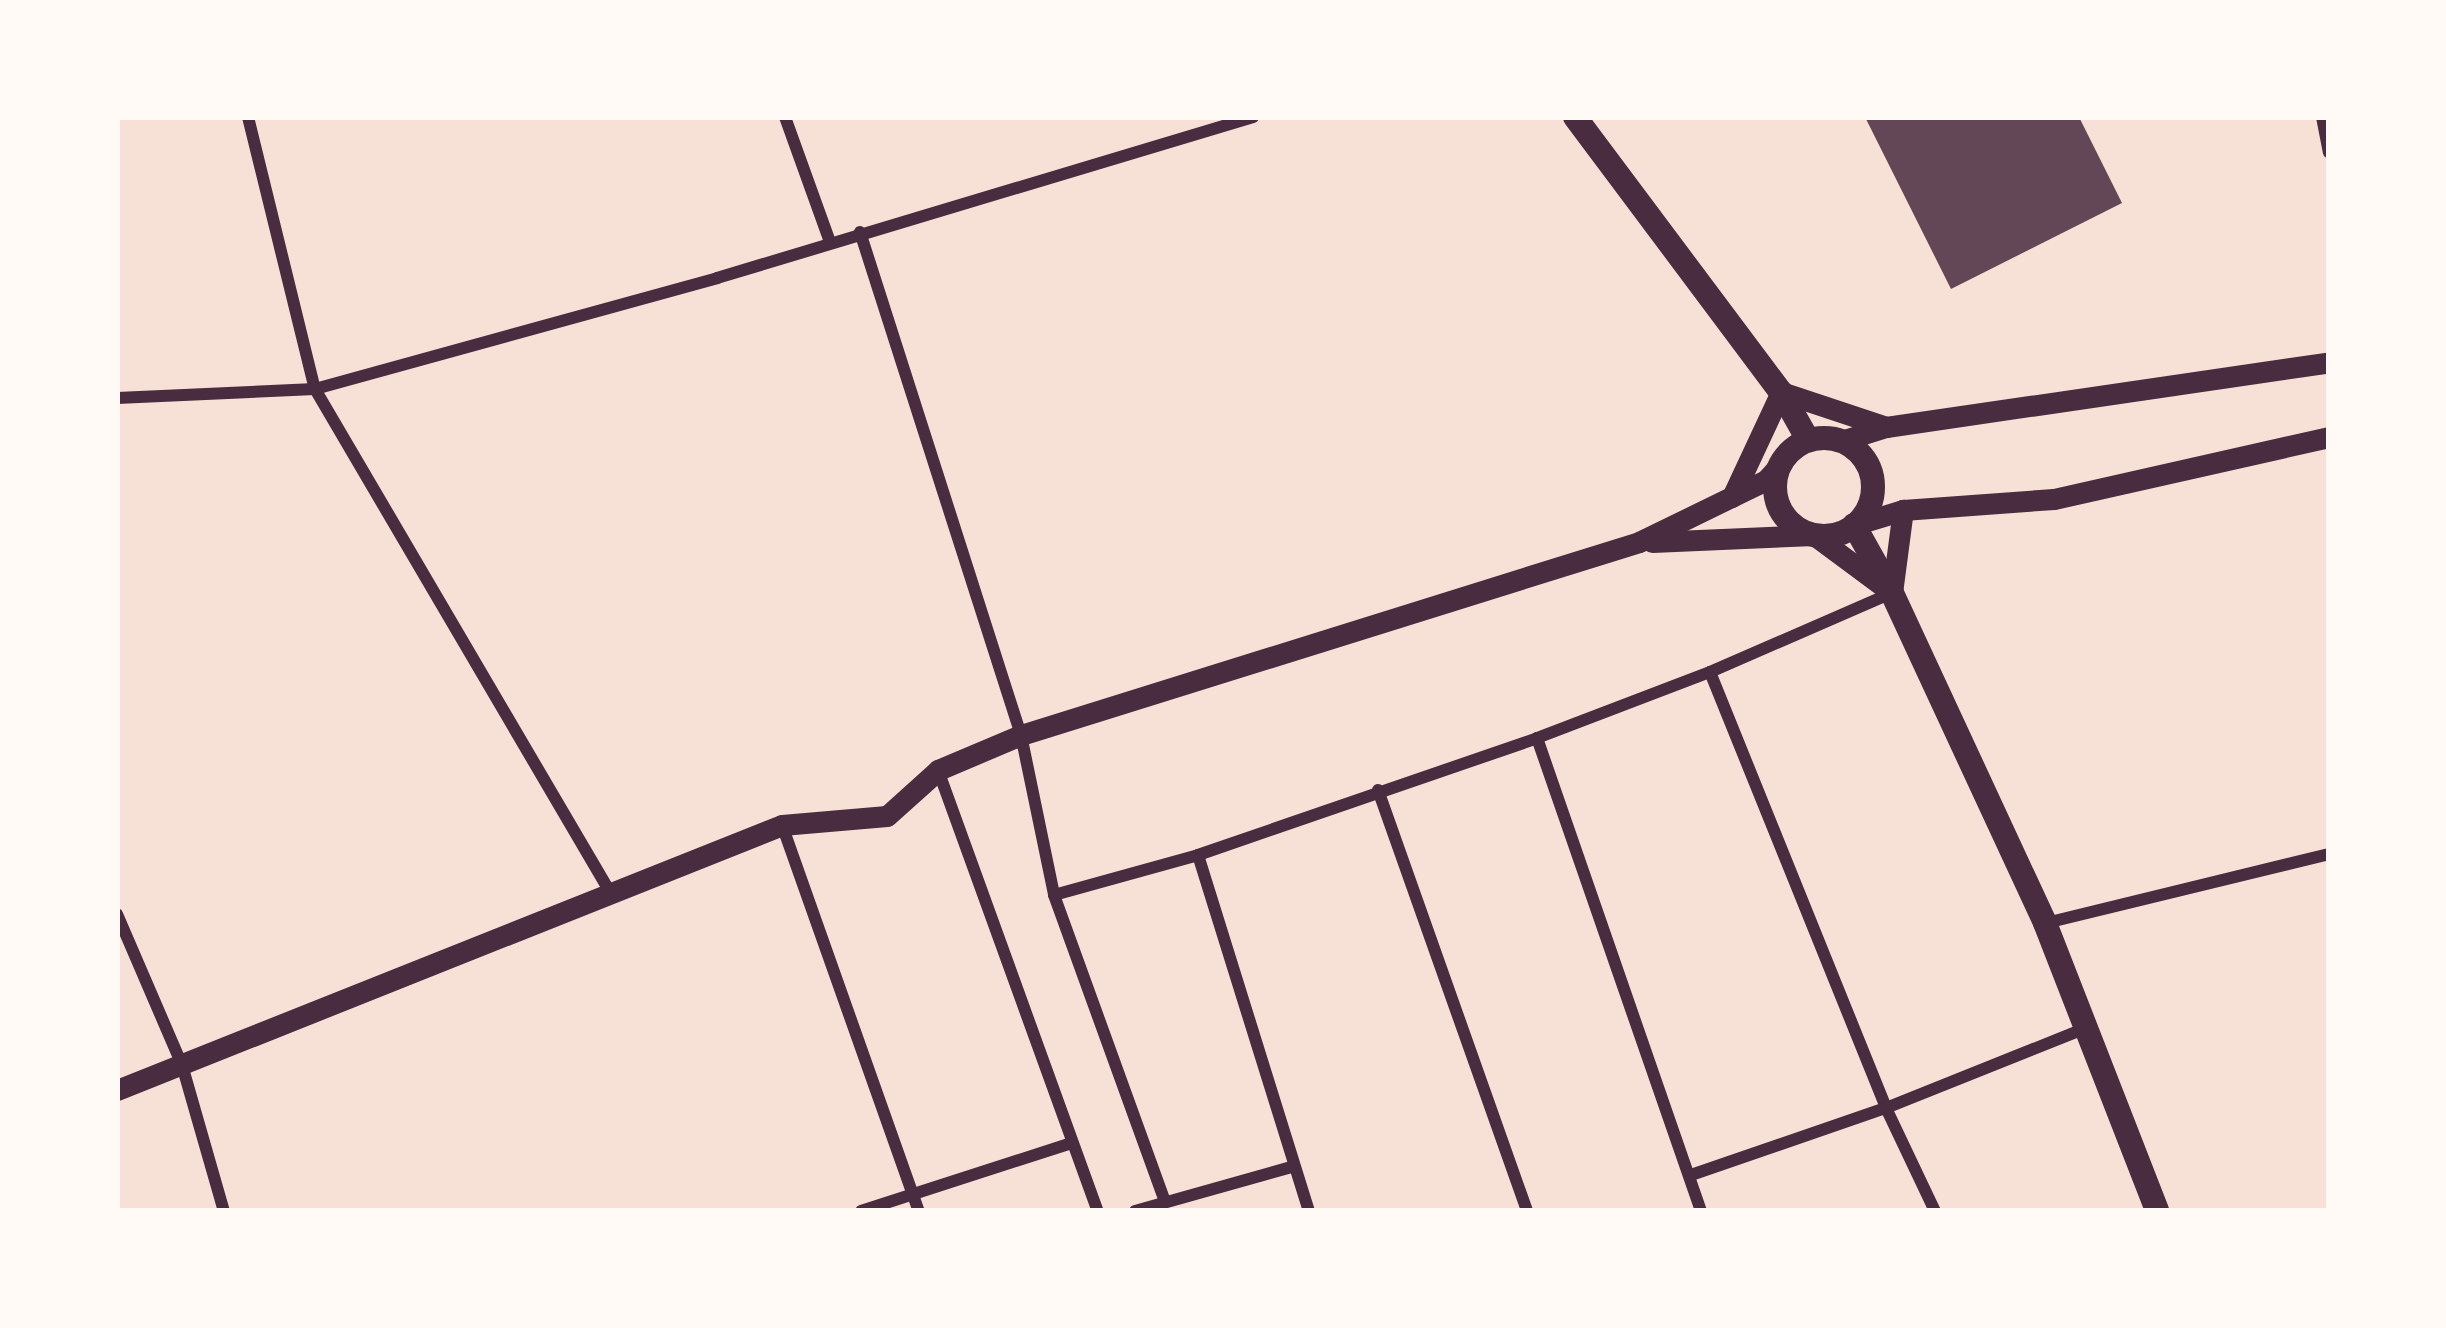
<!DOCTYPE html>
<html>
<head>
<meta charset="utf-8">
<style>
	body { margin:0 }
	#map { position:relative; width:2446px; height:1328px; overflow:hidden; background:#f7e1d7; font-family:"Archivo Narrow",sans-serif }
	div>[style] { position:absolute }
	.building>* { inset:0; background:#644757 }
	.minor>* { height:12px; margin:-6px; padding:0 6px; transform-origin:6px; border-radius:6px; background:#4a2c40 }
	.tertiary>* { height:21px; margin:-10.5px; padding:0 10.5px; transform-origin:10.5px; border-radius:10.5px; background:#4a2c40 }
	.secondary>* { height:24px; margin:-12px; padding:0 12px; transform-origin:12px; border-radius:12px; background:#4a2c40 }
	.secondary>.ring { margin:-12px; padding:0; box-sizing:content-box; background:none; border:24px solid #4a2c40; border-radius:50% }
	span { translate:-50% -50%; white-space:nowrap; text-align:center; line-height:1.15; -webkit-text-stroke:12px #fffaf5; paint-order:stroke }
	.frame { position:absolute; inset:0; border:120px solid #fffaf5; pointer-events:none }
</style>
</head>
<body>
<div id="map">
	<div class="building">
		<div style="clip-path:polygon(1865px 117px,2079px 117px,2122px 203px,1951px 289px)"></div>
	</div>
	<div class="minor">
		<div style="left:248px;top:117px;width:280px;rotate:76.2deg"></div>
		<div style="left:315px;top:389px;width:583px;rotate:59.61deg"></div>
		<div style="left:785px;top:117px;width:133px;rotate:70.2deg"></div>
		<div style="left:2322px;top:117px;width:36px;rotate:79deg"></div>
		<div style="left:860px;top:232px;width:528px;rotate:72.25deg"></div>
		<div style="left:1021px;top:735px;width:163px;rotate:78.3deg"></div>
		<div style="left:1054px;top:895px;width:326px;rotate:70.1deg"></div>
		<div style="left:117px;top:398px;width:198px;rotate:-2.6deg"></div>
		<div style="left:315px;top:389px;width:417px;rotate:-15.4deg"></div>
		<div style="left:717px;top:278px;width:560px;rotate:-16.72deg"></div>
		<div style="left:1710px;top:672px;width:470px;rotate:68deg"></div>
		<div style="left:1886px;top:1108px;width:114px;rotate:64.6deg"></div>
		<div style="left:1537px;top:738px;width:501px;rotate:70.88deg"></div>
		<div style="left:938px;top:770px;width:469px;rotate:70.1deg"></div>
		<div style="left:1378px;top:790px;width:447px;rotate:70.5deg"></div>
		<div style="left:782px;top:825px;width:410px;rotate:70.5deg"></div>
		<div style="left:1198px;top:855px;width:373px;rotate:72.7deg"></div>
		<div style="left:1054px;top:895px;width:149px;rotate:-15.5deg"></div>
		<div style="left:1198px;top:855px;width:359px;rotate:-19deg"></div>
		<div style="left:1537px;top:738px;width:185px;rotate:-20.9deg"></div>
		<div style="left:1710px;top:672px;width:198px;rotate:-23.5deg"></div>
		<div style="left:117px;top:914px;width:164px;rotate:66.7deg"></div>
		<div style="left:182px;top:1065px;width:152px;rotate:74deg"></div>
		<div style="left:2046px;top:923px;width:291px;rotate:-13.7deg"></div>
		<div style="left:1691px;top:1175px;width:206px;rotate:-19deg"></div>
		<div style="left:1886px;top:1108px;width:213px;rotate:-21.8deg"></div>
		<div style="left:861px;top:1211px;width:219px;rotate:-17.9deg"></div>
		<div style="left:1135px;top:1211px;width:163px;rotate:-15.7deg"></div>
	</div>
	<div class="tertiary">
		<div style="left:1841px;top:441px;width:47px;rotate:-17.3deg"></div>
		<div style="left:1886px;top:427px;width:448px;rotate:-8.3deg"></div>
		<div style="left:1732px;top:497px;width:116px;rotate:-65deg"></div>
		<div style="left:1781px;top:392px;width:111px;rotate:18.4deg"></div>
		<div style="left:1854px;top:525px;width:51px;rotate:-17deg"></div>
		<div style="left:1652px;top:542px;width:162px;rotate:-2.5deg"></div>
		<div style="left:1814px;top:535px;width:97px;rotate:36.6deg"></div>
		<div style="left:1892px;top:593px;width:84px;rotate:-82.5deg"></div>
		<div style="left:1903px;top:510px;width:151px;rotate:-4.2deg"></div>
		<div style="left:2054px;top:499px;width:282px;rotate:-12.7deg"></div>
		<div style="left:117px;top:1090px;width:716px;rotate:-21.73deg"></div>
		<div style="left:782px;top:825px;width:105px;rotate:-4.9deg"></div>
		<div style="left:887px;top:816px;width:69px;rotate:-42deg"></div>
		<div style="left:938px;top:770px;width:90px;rotate:-22.9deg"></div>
		<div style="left:1021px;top:735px;width:647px;rotate:-17.34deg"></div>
		<div style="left:1639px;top:542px;width:141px;rotate:-26deg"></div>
		<div style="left:1766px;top:480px;width:25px;rotate:-48deg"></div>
	</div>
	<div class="secondary">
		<div style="left:1575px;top:117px;width:344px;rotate:53.2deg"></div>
		<div style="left:1781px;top:392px;width:55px;rotate:60.6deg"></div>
		<div class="ring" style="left:1775px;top:438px;width:74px;height:74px"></div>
		<div style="left:1854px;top:525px;width:78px;rotate:60.8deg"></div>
		<div style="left:1892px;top:593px;width:364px;rotate:65.1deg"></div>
		<div style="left:2045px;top:923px;width:309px;rotate:68.7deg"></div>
	</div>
	<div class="frame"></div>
</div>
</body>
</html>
